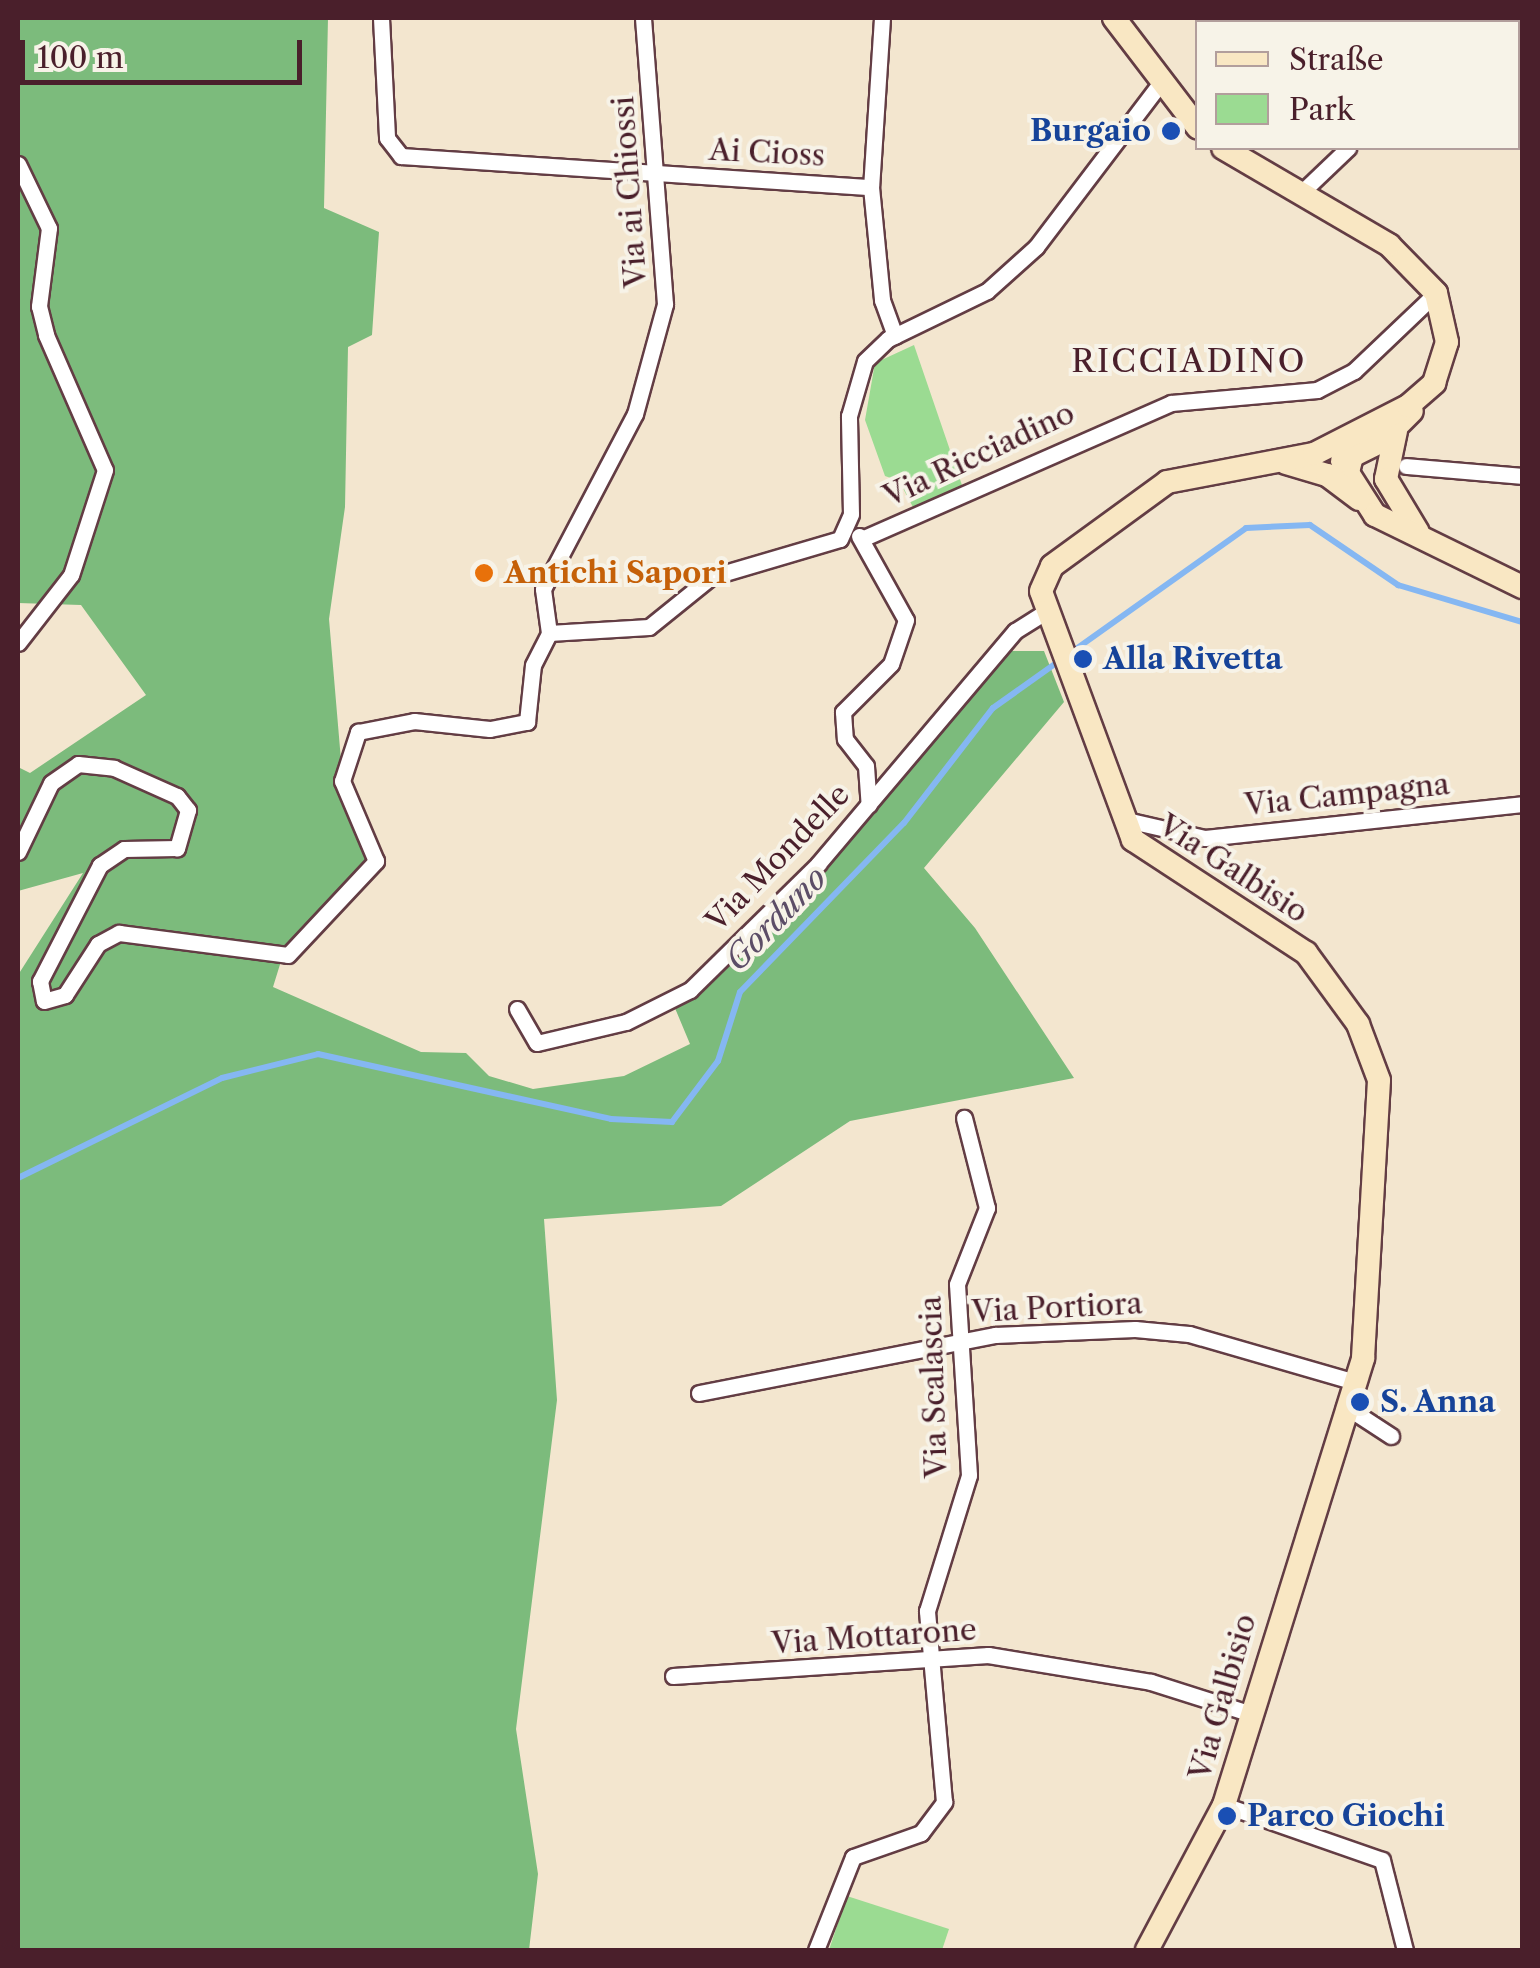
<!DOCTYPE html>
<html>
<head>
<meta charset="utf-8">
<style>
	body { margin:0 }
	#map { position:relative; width:1540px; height:1968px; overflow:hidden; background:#f3e6cf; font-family:"Libre Caslon Text",serif }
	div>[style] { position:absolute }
	.green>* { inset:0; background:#9bdb92 }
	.forest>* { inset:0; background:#7cbb7c }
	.stream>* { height:6px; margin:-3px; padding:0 3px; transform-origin:3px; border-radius:3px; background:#85b7f2 }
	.roads { filter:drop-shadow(2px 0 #633d44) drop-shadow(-2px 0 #633d44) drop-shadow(0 2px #633d44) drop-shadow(0 -2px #633d44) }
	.street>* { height:15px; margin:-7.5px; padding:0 7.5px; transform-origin:7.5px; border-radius:7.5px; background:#fff }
	.secondary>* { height:22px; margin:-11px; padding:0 11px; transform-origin:11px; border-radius:11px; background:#f9e7c3 }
	.dots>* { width:28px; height:28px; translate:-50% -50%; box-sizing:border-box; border:5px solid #f7f3e8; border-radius:50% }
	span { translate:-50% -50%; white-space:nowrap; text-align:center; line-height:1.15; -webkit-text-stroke:8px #f7f3e8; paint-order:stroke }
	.transit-label { font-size:30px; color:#164399; font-weight:700 }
	.right { translate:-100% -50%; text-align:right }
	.left { translate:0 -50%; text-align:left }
	.street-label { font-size:30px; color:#4a1f2b }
	.food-label { font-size:30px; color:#c56008; font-weight:700 }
	.neighbourhood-label { font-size:32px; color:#4a1f2b; letter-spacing:2.5px }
	.water-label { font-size:32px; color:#5c4d67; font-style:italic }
	.frame { position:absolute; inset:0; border:20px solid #4a1f2b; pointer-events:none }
	.legend { position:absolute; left:1195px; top:20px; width:325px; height:130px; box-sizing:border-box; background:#f7f3e8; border:2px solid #b29e9c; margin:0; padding:12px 18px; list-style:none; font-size:30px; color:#4a1f2b }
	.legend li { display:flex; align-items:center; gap:20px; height:50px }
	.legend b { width:50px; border:2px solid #b29e9c }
	.scale { position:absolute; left:20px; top:40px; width:282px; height:45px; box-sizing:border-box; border:5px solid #4a1f2b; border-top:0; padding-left:12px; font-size:30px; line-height:35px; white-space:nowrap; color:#4a1f2b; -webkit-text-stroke:8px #f7f3e8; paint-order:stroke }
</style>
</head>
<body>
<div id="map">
	<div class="green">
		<div style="clip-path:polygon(914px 345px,964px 491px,914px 509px,899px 481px,885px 476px,865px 420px,875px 363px)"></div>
		<div style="clip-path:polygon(847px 1896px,949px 1929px,942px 1950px,829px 1950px)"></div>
	</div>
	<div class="forest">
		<div style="clip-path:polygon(18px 18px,328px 18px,324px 208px,379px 232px,372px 335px,348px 347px,345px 507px,329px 619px,342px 772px,376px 850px,282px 958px,273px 987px,421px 1052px,466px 1053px,489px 1076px,533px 1089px,624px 1076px,690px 1044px,672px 1001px,938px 736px,1008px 651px,1044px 651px,1064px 702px,924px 868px,975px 928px,1074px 1078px,850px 1121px,721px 1206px,544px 1219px,557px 1400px,516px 1729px,538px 1874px,529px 1950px,18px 1950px,18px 975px,83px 873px,18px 891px,18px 767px,30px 773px,146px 695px,81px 605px,18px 603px)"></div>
	</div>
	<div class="stream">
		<div style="left:18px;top:1178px;width:227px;rotate:-26.1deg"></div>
		<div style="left:222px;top:1078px;width:99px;rotate:-14deg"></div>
		<div style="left:318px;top:1054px;width:300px;rotate:12.5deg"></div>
		<div style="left:611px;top:1119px;width:61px;rotate:2.8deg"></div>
		<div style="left:672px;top:1122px;width:76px;rotate:-53deg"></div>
		<div style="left:718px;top:1061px;width:72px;rotate:-72.3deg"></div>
		<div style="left:740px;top:992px;width:235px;rotate:-45.9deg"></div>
		<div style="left:904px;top:823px;width:145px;rotate:-52.3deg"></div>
		<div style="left:993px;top:708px;width:310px;rotate:-35.4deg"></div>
		<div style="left:1246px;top:528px;width:64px;rotate:-2.7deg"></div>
		<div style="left:1310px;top:525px;width:107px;rotate:34.3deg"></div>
		<div style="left:1398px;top:585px;width:129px;rotate:16.6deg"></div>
	</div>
	<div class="roads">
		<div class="street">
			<div style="left:381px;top:18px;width:120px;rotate:87.1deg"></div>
			<div style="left:387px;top:138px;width:23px;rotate:52deg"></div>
			<div style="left:401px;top:156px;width:471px;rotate:3.8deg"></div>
			<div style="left:882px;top:18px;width:169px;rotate:93.7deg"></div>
			<div style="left:871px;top:187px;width:114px;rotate:84.4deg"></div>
			<div style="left:882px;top:300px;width:38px;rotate:70deg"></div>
			<div style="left:1512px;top:22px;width:9px;rotate:-27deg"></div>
			<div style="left:18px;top:164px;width:71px;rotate:64.2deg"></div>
			<div style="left:49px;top:228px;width:79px;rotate:97.3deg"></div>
			<div style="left:39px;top:306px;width:30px;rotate:76deg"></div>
			<div style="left:46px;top:335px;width:147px;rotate:66.4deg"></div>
			<div style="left:105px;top:470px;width:110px;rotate:107.9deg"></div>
			<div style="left:71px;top:575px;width:86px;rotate:127.9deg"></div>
			<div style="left:1302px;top:192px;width:64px;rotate:-43.7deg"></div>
			<div style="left:1406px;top:466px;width:116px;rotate:4.9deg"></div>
			<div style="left:859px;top:536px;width:96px;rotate:60.8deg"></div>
			<div style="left:906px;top:620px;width:46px;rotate:108.8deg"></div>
			<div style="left:891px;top:664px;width:68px;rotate:135deg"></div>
			<div style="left:843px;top:712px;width:27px;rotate:86deg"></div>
			<div style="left:845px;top:739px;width:34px;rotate:52deg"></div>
			<div style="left:866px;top:766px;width:39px;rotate:86deg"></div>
			<div style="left:866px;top:537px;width:333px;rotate:-23.7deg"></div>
			<div style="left:1171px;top:403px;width:147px;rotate:-5.1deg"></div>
			<div style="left:1317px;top:390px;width:42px;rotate:-27.2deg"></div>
			<div style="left:1354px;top:371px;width:113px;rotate:-43.6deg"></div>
			<div style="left:549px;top:633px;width:44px;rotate:-97.8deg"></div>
			<div style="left:543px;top:589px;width:198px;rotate:-62.3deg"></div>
			<div style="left:635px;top:414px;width:114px;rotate:-74.7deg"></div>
			<div style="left:665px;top:304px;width:287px;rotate:-94.4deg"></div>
			<div style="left:1122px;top:819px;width:85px;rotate:12.9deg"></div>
			<div style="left:1205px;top:838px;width:319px;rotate:-6.1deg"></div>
			<div style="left:18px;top:852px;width:76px;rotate:-64.4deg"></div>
			<div style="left:51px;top:783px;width:33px;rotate:-35deg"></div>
			<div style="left:78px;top:764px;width:36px;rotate:6deg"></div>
			<div style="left:114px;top:768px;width:69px;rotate:24deg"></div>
			<div style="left:177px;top:796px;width:18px;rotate:52deg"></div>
			<div style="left:188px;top:810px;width:40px;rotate:106deg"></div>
			<div style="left:177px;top:848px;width:53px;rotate:178.9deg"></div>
			<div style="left:124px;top:849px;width:29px;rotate:146deg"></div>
			<div style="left:100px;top:865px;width:131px;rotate:117.3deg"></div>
			<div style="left:40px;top:981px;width:20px;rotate:79deg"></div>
			<div style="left:44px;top:1001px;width:22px;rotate:-16deg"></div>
			<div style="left:65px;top:995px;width:61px;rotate:-57.1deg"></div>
			<div style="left:98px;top:944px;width:24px;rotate:-28deg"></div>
			<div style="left:119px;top:933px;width:170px;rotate:7.4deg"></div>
			<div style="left:288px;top:955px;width:129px;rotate:-46.9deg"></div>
			<div style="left:376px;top:861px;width:87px;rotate:-113deg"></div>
			<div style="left:342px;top:781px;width:52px;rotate:-71.9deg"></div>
			<div style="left:358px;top:732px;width:57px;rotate:-11.1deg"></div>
			<div style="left:414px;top:721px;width:76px;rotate:6deg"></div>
			<div style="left:490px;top:729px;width:38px;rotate:-11deg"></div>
			<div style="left:527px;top:722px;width:57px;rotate:-84deg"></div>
			<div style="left:533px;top:665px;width:36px;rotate:-63deg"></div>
			<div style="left:549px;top:633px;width:100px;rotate:-3.4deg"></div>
			<div style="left:649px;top:627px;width:80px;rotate:-38.9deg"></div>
			<div style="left:711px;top:577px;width:134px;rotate:-16.4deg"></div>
			<div style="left:840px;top:539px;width:27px;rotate:-66deg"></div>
			<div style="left:851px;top:514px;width:98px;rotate:-91.2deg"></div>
			<div style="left:849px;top:416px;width:57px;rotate:-73.8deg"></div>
			<div style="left:865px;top:361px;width:32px;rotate:-44deg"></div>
			<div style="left:888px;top:339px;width:110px;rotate:-25.9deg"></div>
			<div style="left:987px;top:291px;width:66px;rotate:-41.9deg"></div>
			<div style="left:1036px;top:247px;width:202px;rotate:-52.8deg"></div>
			<div style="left:517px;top:1009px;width:39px;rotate:60deg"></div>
			<div style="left:537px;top:1043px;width:91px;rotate:-13.3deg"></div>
			<div style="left:626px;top:1022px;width:72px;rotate:-26.6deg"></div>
			<div style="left:690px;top:990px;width:180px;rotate:-44.5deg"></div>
			<div style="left:818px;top:864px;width:305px;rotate:-49.8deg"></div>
			<div style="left:1015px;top:631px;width:34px;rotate:-32deg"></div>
			<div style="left:699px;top:1393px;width:302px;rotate:-11.1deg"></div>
			<div style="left:995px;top:1335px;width:140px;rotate:-2.5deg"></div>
			<div style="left:1135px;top:1329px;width:54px;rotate:5.3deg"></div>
			<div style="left:1189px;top:1334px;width:173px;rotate:16.1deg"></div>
			<div style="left:1345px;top:1406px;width:55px;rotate:33.1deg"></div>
			<div style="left:673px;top:1676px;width:316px;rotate:-3.8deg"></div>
			<div style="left:988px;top:1655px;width:165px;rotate:9.4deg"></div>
			<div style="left:1151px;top:1682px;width:106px;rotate:17.6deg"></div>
			<div style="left:1224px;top:1805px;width:167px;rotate:19.2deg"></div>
			<div style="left:1382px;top:1860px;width:93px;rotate:75.7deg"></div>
			<div style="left:816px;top:1950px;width:100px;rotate:-68.3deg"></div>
			<div style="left:853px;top:1857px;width:72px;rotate:-19.4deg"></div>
			<div style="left:921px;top:1833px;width:39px;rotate:-53deg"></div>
			<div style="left:944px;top:1802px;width:192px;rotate:-95.1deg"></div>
			<div style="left:927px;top:1611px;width:142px;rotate:-72.8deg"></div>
			<div style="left:969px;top:1475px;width:191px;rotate:-93.6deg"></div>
			<div style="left:957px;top:1284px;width:82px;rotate:-68.5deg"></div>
			<div style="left:987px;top:1208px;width:93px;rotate:-104.3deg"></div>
		</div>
		<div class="secondary">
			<div style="left:1114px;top:18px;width:138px;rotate:52.6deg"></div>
			<div style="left:1396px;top:431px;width:49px;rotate:101.8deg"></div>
			<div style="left:1386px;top:479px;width:62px;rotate:58.9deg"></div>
			<div style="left:1357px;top:436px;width:38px;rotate:104deg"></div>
			<div style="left:1348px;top:473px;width:50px;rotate:57.3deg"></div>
			<div style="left:1375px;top:515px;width:164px;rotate:26.1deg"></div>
			<div style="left:1342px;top:461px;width:45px;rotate:-26.6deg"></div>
			<div style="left:1382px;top:441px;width:42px;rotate:-45deg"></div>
			<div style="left:1286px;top:463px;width:43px;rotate:16.3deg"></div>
			<div style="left:1327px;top:475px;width:40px;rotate:37deg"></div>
			<div style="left:1147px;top:1950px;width:164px;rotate:-62deg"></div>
			<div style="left:1224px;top:1805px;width:468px;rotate:-72.7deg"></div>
			<div style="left:1363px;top:1358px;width:278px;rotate:-86.7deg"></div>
			<div style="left:1379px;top:1080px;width:60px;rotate:-110.6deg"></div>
			<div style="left:1358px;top:1024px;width:88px;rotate:-126.2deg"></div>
			<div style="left:1306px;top:953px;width:207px;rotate:-146.8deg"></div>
			<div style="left:1133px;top:840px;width:265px;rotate:-110.3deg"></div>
			<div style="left:1041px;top:591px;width:27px;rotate:-66deg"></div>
			<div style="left:1052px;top:566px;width:142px;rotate:-36.1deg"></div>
			<div style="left:1167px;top:482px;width:150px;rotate:-10.8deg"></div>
			<div style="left:1314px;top:454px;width:106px;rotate:-27.1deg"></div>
			<div style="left:1408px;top:406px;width:35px;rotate:-41deg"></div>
			<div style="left:1434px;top:383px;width:43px;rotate:-72.4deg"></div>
			<div style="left:1447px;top:342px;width:50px;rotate:-102.7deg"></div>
			<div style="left:1436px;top:293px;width:67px;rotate:-134.4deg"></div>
			<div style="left:1389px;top:245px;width:192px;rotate:-149.7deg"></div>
		</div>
	</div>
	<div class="dots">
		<div style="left:1171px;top:131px;background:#1a4fb4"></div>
		<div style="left:484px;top:573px;background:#e8710a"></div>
		<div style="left:1083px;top:659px;background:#1a4fb4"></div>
		<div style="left:1360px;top:1402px;background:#1a4fb4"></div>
		<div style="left:1227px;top:1816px;background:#1a4fb4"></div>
	</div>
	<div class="transit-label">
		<span class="right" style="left:1151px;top:131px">Burgaio</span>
		<span class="left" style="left:1103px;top:659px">Alla Rivetta</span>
		<span class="left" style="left:1380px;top:1402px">S. Anna</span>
		<span class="left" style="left:1247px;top:1816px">Parco Giochi</span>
	</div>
	<div class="street-label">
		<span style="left:767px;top:153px;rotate:3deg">Ai Cioss</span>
		<span style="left:630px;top:192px;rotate:-94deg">Via ai Chiossi</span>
		<span style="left:979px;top:455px;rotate:-25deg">Via Ricciadino</span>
		<span style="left:1347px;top:795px;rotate:-6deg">Via Campagna</span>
		<span style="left:778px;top:858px;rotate:-46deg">Via Mondelle</span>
		<span style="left:1233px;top:869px;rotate:33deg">Via Galbisio</span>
		<span style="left:1057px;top:1308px;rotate:-3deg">Via Portiora</span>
		<span style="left:934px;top:1387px;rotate:-92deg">Via Scalascia</span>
		<span style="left:874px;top:1637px;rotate:-4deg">Via Mottarone</span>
		<span style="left:1223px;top:1697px;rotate:-74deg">Via Galbisio</span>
	</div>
	<div class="food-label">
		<span class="left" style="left:504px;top:573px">Antichi Sapori</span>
	</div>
	<div class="neighbourhood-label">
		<span style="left:1189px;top:361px">RICCIADINO</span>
	</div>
	<div class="water-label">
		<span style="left:776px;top:919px;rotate:-46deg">Gorduno</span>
	</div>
	<div class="frame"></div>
	<ul class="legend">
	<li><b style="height:12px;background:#f9e7c3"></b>Straße</li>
	<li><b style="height:28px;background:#9bdb92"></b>Park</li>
	</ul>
	<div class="scale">100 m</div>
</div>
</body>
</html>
